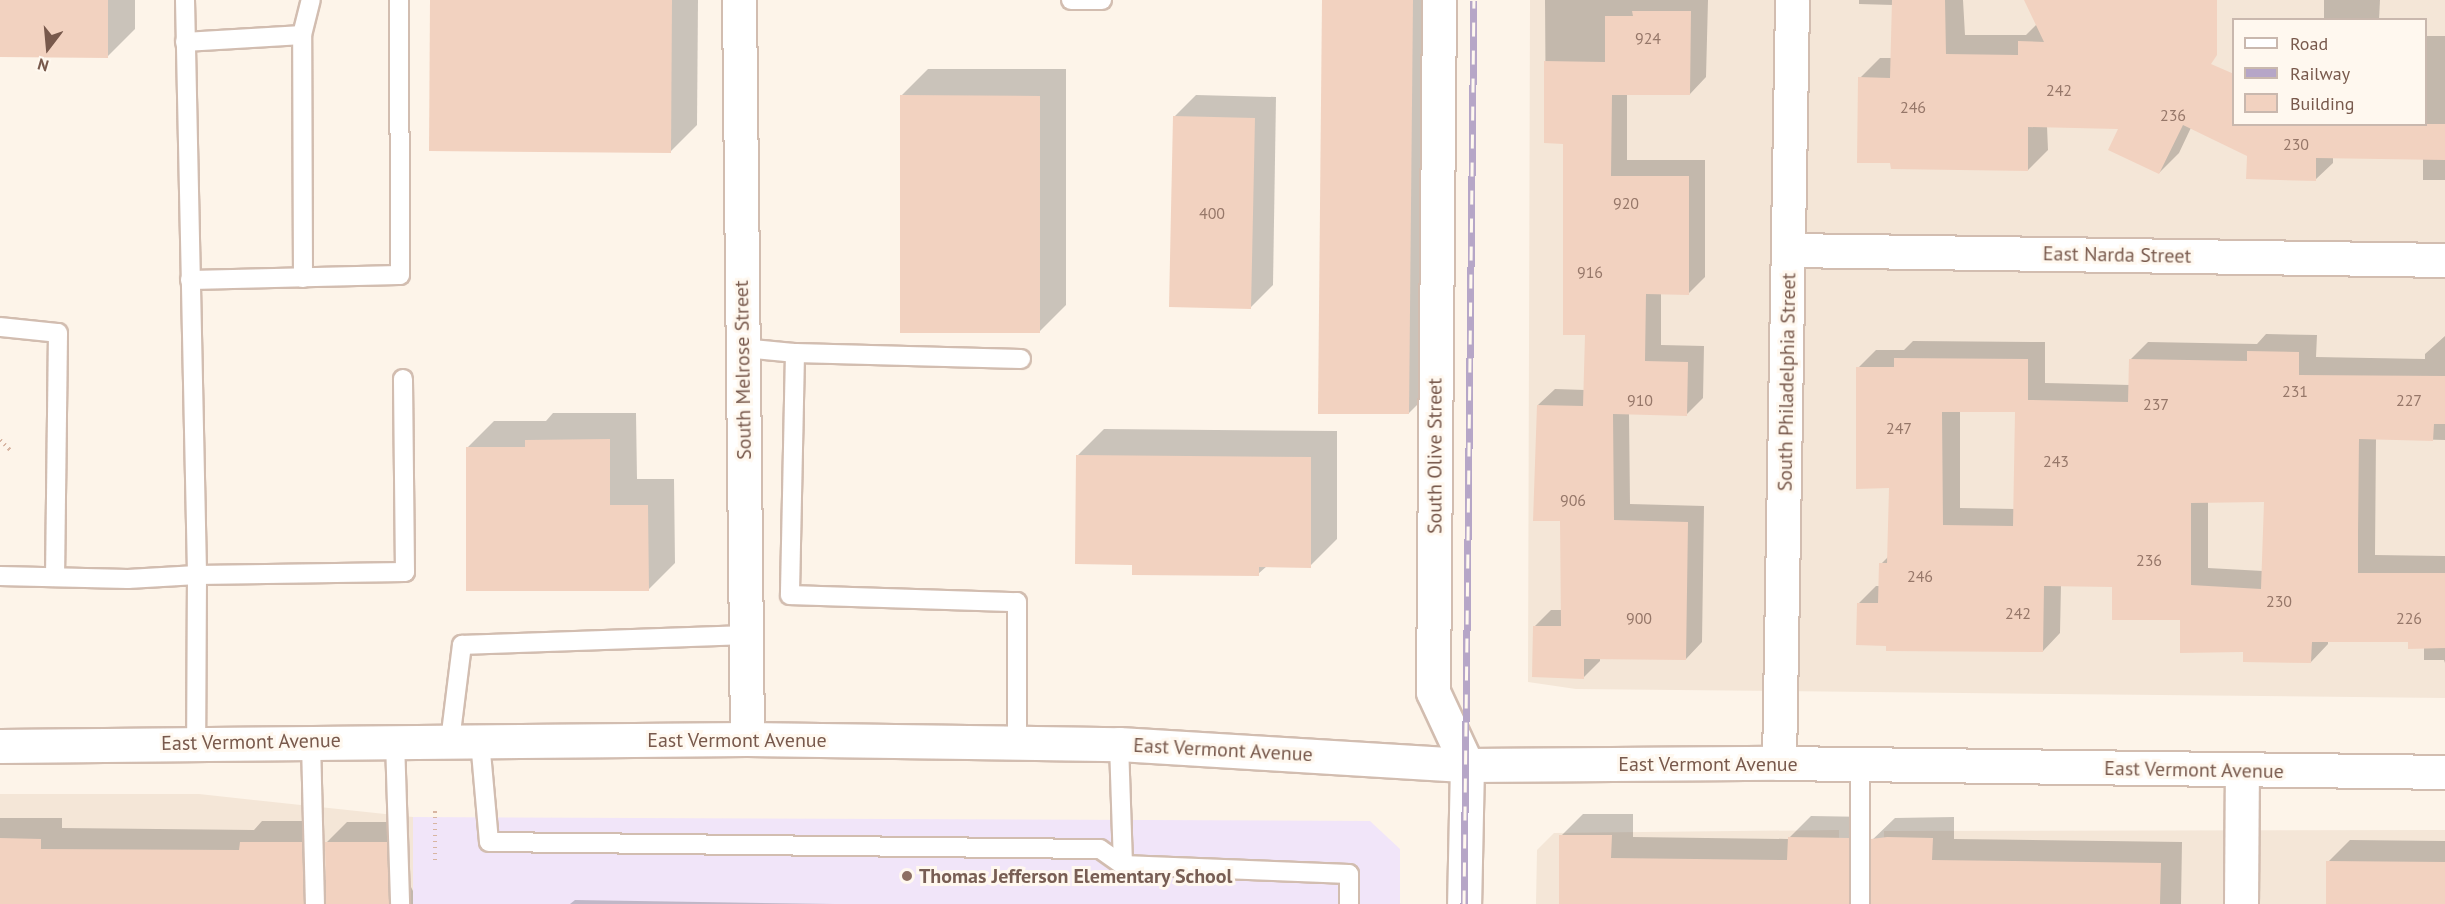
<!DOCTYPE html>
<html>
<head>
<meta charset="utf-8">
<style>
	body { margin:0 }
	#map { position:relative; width:2445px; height:904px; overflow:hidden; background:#fdf4e9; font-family:"PT Sans",sans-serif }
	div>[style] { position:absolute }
	.residential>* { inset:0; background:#f4e6d7 }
	.education>* { inset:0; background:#f1e5f9 }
	.shadow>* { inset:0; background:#0003 }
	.building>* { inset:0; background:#f2d2c0 }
	.path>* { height:4px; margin-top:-2px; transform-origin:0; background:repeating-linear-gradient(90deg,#d8b5a2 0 1.5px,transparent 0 6px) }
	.roads { filter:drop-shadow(2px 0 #d2bdb0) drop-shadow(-2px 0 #d2bdb0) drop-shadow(0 2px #d2bdb0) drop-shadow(0 -2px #d2bdb0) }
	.lane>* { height:18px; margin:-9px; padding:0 9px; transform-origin:9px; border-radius:9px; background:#fff }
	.street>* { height:33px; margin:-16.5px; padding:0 16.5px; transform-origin:16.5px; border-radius:16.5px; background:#fff }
	.secondary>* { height:33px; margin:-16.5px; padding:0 16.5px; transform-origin:16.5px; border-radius:16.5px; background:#fff }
	.rail>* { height:7px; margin-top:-3.5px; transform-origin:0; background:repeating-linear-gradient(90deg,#fff8ef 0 14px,#b6a6c7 0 28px); box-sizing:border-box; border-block:2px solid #b6a6c7 }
	.dots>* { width:16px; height:16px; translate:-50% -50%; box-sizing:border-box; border:3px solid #fff8ef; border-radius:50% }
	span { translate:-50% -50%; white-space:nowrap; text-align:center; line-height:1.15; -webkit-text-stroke:6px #fff8ef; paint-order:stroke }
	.number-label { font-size:16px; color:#967769 }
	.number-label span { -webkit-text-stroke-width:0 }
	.street-label { font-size:20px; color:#78594c }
	.education-label { font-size:20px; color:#785e54; font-weight:700 }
	.left { translate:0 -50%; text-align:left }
	.legend { position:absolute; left:2232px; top:18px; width:195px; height:108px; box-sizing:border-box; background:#fff8ef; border:2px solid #c9b8ae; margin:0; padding:8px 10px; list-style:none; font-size:18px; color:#78594c }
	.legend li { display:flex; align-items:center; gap:12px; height:30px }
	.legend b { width:30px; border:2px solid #c9b8ae }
	.north { position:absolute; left:18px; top:18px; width:60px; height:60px; -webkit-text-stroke:4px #fff8ef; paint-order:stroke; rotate:196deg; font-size:16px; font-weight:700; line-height:24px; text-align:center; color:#78594c }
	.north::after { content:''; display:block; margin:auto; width:21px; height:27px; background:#78594c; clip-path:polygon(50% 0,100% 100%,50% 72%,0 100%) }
</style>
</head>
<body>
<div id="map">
	<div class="residential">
		<div style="clip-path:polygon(evenodd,1530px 0,2445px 0,2445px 698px,1576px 689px,1528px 682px,1530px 0,2234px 20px,2426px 20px,2426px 124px,2234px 124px,2234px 20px)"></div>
		<div style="clip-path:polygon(0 794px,199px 794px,413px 817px,413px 904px,0 904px)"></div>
		<div style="clip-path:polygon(1839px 830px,1839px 904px,1536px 904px,1537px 850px,1554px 833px)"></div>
		<div style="clip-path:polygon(2445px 830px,2445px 904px,1883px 904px,1884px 831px)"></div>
	</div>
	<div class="education">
		<div style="clip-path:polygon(413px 817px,1370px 821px,1400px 849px,1400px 904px,413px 904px)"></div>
	</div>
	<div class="shadow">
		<div style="clip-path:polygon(0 0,135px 0,135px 29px,108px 56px,0 56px)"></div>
		<div style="clip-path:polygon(431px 0,698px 0,697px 125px,670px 152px)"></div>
		<div style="clip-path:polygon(1323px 0,1439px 0,1436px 386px,1409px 413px)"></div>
		<div style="clip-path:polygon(1545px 0,1708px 0,1706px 77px,1690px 94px,1627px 94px,1627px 160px,1705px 160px,1705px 277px,1688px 294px,1661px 293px,1661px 345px,1704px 346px,1703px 398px,1687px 414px,1629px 413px,1630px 504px,1704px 506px,1702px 642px,1686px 659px,1600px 658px,1600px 661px,1584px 677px,1535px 626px,1551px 610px,1563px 610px,1562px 520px,1538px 405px,1555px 389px,1585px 390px,1586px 334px,1565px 142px,1546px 142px)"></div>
		<div style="clip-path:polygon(1859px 0,1963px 0,1965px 35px,2026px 35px,2037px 24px,2025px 0,2206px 0,2205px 98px,2179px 153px,2159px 173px,2120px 128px,2047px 126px,2048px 150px,2028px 170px,1860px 78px,1880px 58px,1892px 58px,1893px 5px,1859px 4px)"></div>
		<div style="clip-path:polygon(2324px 0,2380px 0,2379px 20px,2324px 20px)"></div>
		<div style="clip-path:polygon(2426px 36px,2445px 36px,2445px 180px,2423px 180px,2423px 158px,2333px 157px,2333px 163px,2315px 180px,2248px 124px,2426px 124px)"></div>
		<div style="clip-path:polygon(928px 69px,1066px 69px,1066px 305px,1039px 332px,901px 96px)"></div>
		<div style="clip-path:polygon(1196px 95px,1276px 97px,1273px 285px,1251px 307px,1174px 117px)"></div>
		<div style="clip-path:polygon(evenodd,2266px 334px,2317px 335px,2316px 357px,2425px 359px,2425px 354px,2445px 336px,2445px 440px,2376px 438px,2375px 555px,2445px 556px,2445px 663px,2444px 660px,2424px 660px,2424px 647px,2409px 640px,2328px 641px,2328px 644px,2311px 662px,2245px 651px,2114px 585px,2061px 584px,2060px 633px,2043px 651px,1888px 644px,1858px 604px,1876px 586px,1880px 586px,1881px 564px,1889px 556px,1890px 487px,1858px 368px,1876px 350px,1904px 350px,1913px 341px,2045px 342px,2045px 383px,2130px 385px,2130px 360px,2148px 342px,2257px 344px,2266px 334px,1960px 410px,2016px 411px,2015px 509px,1960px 508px,1960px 410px,2266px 334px,2208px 501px,2265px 501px,2263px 571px,2208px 568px,2208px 501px)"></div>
		<div style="clip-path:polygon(553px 413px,636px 413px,637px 479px,674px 479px,675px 563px,648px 590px,467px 448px,494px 421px,546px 421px)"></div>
		<div style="clip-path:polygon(1104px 429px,1337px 431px,1337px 539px,1310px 566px,1267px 566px,1258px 574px,1078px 455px)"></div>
		<div style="clip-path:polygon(1583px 814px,1633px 814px,1633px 837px,1788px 839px,1811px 816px,1870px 817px,1870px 842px,1895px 818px,1954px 817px,1954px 839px,2182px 842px,2181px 904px,1560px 904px,1561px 836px)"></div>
		<div style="clip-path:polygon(0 818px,62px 818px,62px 828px,254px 830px,262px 821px,323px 821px,324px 880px,327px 880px,326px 843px,347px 822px,407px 822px,409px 883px,413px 891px,413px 904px,0 904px)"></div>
		<div style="clip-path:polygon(2350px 840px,2445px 841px,2445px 904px,2327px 904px,2328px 862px)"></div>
		<div style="clip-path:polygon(575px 900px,835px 904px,570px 904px)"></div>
	</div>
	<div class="building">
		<div style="clip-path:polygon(0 0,108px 0,108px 58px,0 57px)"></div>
		<div style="clip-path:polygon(430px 0,672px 0,671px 153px,429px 151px)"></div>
		<div style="clip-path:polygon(1322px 0,1413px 0,1409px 414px,1318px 414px)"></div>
		<div style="clip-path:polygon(1892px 0,1945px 0,1946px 54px,2018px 55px,2018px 41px,2044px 42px,2024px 0,2217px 0,2217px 55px,2211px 64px,2234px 74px,2234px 124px,2445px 124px,2445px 160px,2316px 158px,2316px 181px,2246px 179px,2247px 156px,2183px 125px,2159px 174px,2108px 150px,2118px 129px,2028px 127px,2028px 171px,1891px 169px,1890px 163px,1857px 163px,1858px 77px,1890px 78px)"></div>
		<div style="clip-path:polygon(1632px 11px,1691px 11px,1690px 95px,1612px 95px,1611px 176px,1689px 176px,1689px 295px,1646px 294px,1645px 361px,1688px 362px,1687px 416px,1613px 414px,1614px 520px,1688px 522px,1686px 660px,1584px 659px,1584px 679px,1532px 677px,1533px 626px,1561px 626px,1560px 521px,1533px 521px,1537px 405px,1583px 406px,1585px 335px,1563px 335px,1563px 144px,1544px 143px,1544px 61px,1605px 62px,1605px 16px,1633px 16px)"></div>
		<div style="clip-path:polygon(900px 95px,1040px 96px,1040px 333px,900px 333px)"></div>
		<div style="clip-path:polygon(1173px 116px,1255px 118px,1251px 309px,1169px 307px)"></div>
		<div style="clip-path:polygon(evenodd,2247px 351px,2299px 352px,2299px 375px,2445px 376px,2445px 424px,2434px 424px,2433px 441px,2359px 439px,2358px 533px,2358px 573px,2445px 573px,2445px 648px,2408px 649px,2408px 642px,2312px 642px,2311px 663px,2243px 662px,2243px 652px,2180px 653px,2180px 620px,2112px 620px,2112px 587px,2044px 586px,2043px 652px,1886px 651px,1886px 646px,1856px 645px,1857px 603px,1878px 603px,1879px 563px,1887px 563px,1889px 488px,1856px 489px,1856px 367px,1894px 367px,1894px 358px,2028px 359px,2028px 400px,2128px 402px,2129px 359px,2247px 361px,2247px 351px,1942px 412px,2015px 412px,2013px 526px,1943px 525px,1942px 412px,2247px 351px,2264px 502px,2261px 589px,2191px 585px,2191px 503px,2264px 502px)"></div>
		<div style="clip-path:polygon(610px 439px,610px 505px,648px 505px,649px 591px,466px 591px,466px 447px,525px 447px,525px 440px)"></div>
		<div style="clip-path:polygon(1076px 455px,1311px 457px,1311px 568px,1259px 567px,1259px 576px,1132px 575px,1132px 565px,1075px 564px)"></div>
		<div style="clip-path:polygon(1559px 835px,1612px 835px,1611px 858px,1787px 860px,1788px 837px,1849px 838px,1849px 904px,1559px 904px)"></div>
		<div style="clip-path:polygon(1887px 837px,1933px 838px,1932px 860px,2161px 863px,2160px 904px,1871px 904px,1871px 839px)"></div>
		<div style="clip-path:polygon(0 838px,41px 839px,41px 849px,239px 850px,240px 842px,302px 842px,304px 904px,0 904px)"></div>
		<div style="clip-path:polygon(325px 842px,387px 842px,389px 904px,326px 904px)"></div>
		<div style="clip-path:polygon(2326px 861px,2445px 862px,2445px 904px,2326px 904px)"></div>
	</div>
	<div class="path">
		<div style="left:0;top:440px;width:14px;rotate:45deg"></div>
		<div style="left:435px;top:811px;width:54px;rotate:90deg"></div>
	</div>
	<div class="roads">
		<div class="lane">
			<div style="left:185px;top:0;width:575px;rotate:88.8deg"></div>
			<div style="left:197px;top:575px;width:168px;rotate:90.3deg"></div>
			<div style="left:1071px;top:0;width:31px"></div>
			<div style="left:185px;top:42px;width:117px;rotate:-3.4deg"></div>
			<div style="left:303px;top:278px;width:243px;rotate:-90.2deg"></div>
			<div style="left:302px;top:35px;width:36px;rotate:-76deg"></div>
			<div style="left:190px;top:280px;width:210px;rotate:-1.4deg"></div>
			<div style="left:400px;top:275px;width:275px;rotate:-90.2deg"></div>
			<div style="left:0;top:327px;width:58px;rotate:5.9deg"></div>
			<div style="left:58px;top:333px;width:244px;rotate:90.7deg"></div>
			<div style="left:743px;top:348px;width:52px;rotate:5.5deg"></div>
			<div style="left:795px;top:353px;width:242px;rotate:91.2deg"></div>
			<div style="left:790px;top:595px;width:227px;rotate:1.8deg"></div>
			<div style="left:1017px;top:602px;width:141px;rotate:90deg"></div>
			<div style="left:795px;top:353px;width:226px;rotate:1.5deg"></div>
			<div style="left:0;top:576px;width:128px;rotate:1.3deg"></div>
			<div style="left:128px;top:579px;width:69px;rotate:-3.3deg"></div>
			<div style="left:197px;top:575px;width:208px;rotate:-0.8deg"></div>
			<div style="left:405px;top:572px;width:193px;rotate:-90.6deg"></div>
			<div style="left:395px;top:741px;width:163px;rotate:88.2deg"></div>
			<div style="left:450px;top:741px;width:97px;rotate:-82.9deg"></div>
			<div style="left:462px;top:645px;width:284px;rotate:-2deg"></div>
			<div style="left:480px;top:741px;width:101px;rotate:84.9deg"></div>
			<div style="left:489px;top:842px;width:611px;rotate:0.66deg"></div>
			<div style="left:1100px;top:849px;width:28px;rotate:35deg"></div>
			<div style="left:1123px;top:865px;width:226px;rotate:2.3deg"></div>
			<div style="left:1349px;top:874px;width:30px;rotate:90deg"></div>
			<div style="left:311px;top:742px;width:162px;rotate:88.6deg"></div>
			<div style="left:1119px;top:744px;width:121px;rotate:88.1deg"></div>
			<div style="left:1860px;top:904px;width:138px;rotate:-90deg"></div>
		</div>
		<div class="street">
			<div style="left:739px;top:0;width:739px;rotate:89.38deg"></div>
			<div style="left:1439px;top:0;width:692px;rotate:90.5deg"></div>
			<div style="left:1433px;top:692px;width:81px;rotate:65deg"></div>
			<div style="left:1467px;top:765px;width:139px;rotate:91.2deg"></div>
			<div style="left:1789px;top:250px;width:656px;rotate:0.87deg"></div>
			<div style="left:1779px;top:763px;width:763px;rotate:-89.02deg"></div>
			<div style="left:2241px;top:904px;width:134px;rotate:-89.6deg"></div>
		</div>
		<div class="secondary">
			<div style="left:0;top:746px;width:747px;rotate:-0.54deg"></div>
			<div style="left:747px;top:739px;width:372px;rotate:0.8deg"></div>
			<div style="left:1119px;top:744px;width:349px;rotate:3.5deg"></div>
			<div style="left:1467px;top:765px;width:312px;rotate:-0.4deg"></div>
			<div style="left:1779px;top:763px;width:666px;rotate:0.77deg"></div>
		</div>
	</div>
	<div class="rail">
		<div style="left:1464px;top:904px;width:904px;rotate:-89.37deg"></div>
	</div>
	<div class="dots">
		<div style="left:907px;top:876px;background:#8d6e63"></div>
	</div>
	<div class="number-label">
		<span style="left:1648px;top:38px">924</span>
		<span style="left:2059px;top:90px">242</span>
		<span style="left:1913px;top:107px">246</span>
		<span style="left:2173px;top:115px">236</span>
		<span style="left:2296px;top:144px">230</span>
		<span style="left:1626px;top:203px">920</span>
		<span style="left:1212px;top:213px">400</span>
		<span style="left:1590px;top:272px">916</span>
		<span style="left:2295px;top:391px">231</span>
		<span style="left:1640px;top:400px">910</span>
		<span style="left:2409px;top:400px">227</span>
		<span style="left:2156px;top:404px">237</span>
		<span style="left:1899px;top:428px">247</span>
		<span style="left:2056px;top:461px">243</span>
		<span style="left:1573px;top:500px">906</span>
		<span style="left:2149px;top:560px">236</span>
		<span style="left:1920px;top:576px">246</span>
		<span style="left:2279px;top:601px">230</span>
		<span style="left:2018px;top:613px">242</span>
		<span style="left:1639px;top:618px">900</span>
		<span style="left:2409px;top:618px">226</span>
	</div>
	<div class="street-label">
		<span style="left:2117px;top:255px;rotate:1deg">East Narda Street</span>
		<span style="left:743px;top:370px;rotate:-91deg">South Melrose Street</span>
		<span style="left:1787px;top:382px;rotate:-89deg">South Philadelphia Street</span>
		<span style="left:1435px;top:456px;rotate:-90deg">South Olive Street</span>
		<span style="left:737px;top:740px">East Vermont Avenue</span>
		<span style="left:251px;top:742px;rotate:-1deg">East Vermont Avenue</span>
		<span style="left:1223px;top:750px;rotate:3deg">East Vermont Avenue</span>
		<span style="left:1708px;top:764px">East Vermont Avenue</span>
		<span style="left:2194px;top:770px;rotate:1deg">East Vermont Avenue</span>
	</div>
	<div class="education-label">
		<span class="left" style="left:919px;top:876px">Thomas Jefferson Elementary School</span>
	</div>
	<ul class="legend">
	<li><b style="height:8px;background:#fff"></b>Road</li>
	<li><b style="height:8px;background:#b6a6c7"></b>Railway</li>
	<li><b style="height:16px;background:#f2d2c0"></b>Building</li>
	</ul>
	<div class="north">N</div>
</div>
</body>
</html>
